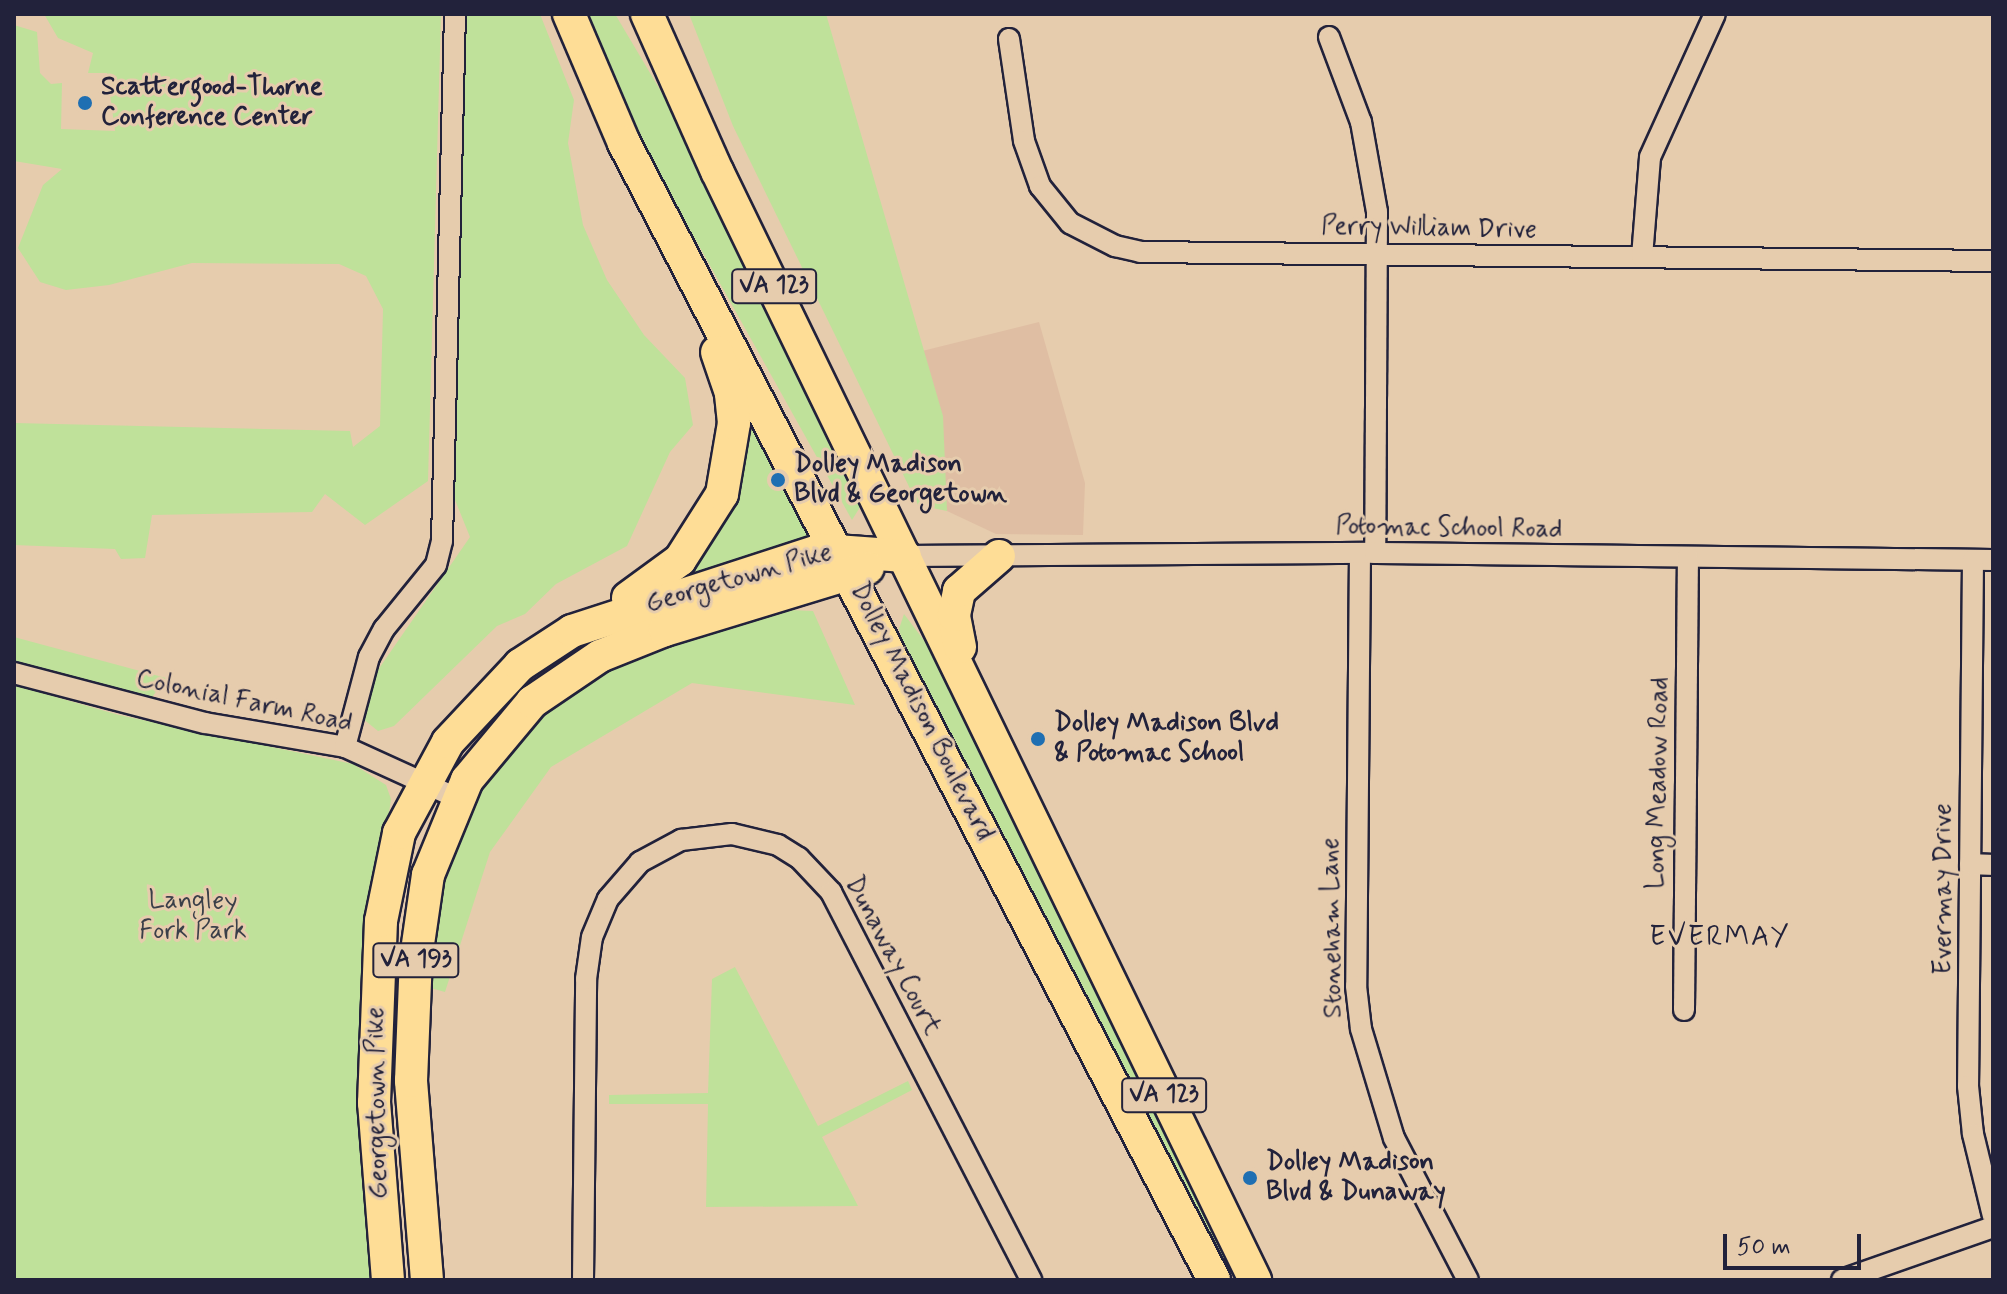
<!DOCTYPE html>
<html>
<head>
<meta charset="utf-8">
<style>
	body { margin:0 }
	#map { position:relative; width:2007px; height:1294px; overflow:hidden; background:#e6ccad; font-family:Mynerve,sans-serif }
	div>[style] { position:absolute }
	.built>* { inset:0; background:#dfbea3 }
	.green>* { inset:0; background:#bfe19a }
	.roads { filter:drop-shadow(2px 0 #22223b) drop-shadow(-2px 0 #22223b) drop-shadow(0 2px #22223b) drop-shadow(0 -2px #22223b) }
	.minor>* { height:20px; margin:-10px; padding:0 10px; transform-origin:10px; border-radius:10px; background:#e6ccad }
	.primary>* { height:32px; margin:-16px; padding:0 16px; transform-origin:16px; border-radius:16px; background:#fedd96 }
	.dots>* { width:22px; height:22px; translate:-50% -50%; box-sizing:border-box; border:4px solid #e6ccad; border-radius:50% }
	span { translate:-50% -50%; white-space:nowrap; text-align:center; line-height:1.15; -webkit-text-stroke:6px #e6ccad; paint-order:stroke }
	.shield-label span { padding:2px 6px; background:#e6ccad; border:2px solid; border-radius:6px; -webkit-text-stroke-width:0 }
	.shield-label { font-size:24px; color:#22223b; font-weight:700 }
	.poi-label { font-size:26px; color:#22223b; font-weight:700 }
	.left { translate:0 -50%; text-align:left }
	.street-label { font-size:26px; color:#22223b }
	.park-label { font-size:26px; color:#3a3f49 }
	.neighbourhood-label { font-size:28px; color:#22223b; letter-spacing:2px }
	.frame { position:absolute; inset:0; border:16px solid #22223b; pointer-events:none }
	.scale { position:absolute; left:1723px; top:1234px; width:138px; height:36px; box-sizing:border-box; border:4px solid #22223b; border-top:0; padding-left:10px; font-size:24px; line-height:28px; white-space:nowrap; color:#22223b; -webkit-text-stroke:6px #e6ccad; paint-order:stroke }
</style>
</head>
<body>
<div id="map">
	<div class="built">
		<div style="clip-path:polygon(1039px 322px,1085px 483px,1083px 535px,996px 534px,947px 511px,902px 356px)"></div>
	</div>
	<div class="green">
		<div style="clip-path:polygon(44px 14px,441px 14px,428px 481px,365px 525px,325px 494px,312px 512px,152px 515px,145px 558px,121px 559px,115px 549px,14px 545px,14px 423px,350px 431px,353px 447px,380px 426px,383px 309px,366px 276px,339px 264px,192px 263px,109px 285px,66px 290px,40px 282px,18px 248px,43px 185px,62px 169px,14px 161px,14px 25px,37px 32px,40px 73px,51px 84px,62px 83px,61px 129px,115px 131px,107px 73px,88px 73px,93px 53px,58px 38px)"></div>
		<div style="clip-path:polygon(460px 14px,540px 14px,574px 100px,568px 143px,583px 225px,607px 280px,644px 335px,685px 378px,693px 425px,670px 452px,627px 546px,556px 584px,525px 614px,497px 626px,394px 726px,378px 731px,362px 718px,371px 680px,470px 537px,453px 495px)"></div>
		<div style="clip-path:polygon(586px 14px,615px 14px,697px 152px,862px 504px,852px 520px,641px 142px)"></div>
		<div style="clip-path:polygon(689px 14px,826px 14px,943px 416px,947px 511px,918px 505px,733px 126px)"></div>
		<div style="clip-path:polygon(747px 410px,824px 545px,643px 598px,677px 576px)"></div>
		<div style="clip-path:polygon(789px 610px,813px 611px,855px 705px,692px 683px,551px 767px,490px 852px,445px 992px,427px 987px,425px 969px,455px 823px,531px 715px,582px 680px,636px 655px)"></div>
		<div style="clip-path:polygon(904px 614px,929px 647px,990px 774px,1107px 992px,1234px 1271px,1222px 1270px,904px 648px,899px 629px)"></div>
		<div style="clip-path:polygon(14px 637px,166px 678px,150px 700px,77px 680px,14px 662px)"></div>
		<div style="clip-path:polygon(14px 685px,119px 715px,353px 764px,386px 785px,391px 799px,386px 834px,382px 1280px,14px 1280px)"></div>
		<div style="clip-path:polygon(735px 967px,818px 1126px,908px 1081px,912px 1090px,822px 1137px,858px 1206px,706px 1207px,708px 1104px,609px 1104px,609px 1095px,708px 1093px,712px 979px)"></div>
	</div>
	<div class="roads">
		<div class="minor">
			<div style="left:1329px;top:37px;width:91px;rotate:69.4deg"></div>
			<div style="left:1361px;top:122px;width:91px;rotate:79.9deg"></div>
			<div style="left:1377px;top:212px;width:341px;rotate:90.3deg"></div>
			<div style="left:1009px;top:39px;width:103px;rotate:81.6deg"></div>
			<div style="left:1024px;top:141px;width:48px;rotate:70.4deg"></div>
			<div style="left:1040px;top:186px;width:48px;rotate:51deg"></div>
			<div style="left:1070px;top:223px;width:51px;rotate:27.1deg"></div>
			<div style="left:1115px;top:246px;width:26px;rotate:13deg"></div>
			<div style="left:1140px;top:252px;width:853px;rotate:0.6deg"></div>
			<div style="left:1642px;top:257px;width:100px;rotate:-85.4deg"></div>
			<div style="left:1650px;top:157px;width:157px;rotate:-65.6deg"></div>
			<div style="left:1360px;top:553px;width:433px;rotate:90.5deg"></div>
			<div style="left:1356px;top:986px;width:43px;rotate:83.4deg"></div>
			<div style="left:1361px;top:1029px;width:114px;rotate:73.2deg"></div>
			<div style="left:1394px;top:1138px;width:160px;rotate:62.5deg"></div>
			<div style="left:905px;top:556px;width:470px;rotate:-0.4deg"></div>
			<div style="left:1375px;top:553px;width:618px;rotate:0.65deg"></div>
			<div style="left:1973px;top:560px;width:526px;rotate:90.54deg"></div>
			<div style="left:1968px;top:1086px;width:48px;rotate:84.1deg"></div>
			<div style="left:1973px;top:1134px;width:84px;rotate:76.3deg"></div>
			<div style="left:14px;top:673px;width:197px;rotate:14.7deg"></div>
			<div style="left:205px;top:723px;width:142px;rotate:9.7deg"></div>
			<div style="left:345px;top:747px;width:123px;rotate:24.5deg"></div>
			<div style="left:345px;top:747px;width:93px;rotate:-75.1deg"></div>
			<div style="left:369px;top:657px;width:32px;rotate:-62deg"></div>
			<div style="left:384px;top:629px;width:82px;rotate:-50.9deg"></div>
			<div style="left:436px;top:565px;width:25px;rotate:-76deg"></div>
			<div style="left:442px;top:541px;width:527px;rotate:-88.59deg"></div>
			<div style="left:1970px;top:864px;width:23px;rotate:2deg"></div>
			<div style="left:1684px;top:1010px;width:453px;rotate:-89.5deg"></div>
			<div style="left:583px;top:1280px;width:301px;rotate:-89.4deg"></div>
			<div style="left:586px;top:979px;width:42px;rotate:-81.9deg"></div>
			<div style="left:592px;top:937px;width:41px;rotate:-67.2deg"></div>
			<div style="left:608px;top:899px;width:49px;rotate:-49.1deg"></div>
			<div style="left:640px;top:862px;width:47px;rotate:-28.2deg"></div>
			<div style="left:681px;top:840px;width:51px;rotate:-6.7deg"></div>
			<div style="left:732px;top:834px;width:47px;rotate:13.4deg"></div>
			<div style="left:778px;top:845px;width:25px;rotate:32deg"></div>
			<div style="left:799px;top:858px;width:47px;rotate:46.7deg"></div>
			<div style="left:831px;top:892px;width:437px;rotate:62.7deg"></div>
			<div style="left:1842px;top:1280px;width:160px;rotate:-19.3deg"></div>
		</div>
		<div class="primary">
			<div style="left:569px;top:14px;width:140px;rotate:66.9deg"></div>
			<div style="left:624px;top:143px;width:1281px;rotate:62.57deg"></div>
			<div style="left:647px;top:14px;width:172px;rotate:66deg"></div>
			<div style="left:717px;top:171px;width:1233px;rotate:64.12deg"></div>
			<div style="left:628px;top:598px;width:64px;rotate:-36.2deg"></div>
			<div style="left:680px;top:560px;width:78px;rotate:-57.5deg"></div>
			<div style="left:722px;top:494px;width:72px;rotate:-80.4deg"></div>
			<div style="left:734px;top:423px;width:30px;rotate:-96deg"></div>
			<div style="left:731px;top:393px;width:43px;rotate:-108.9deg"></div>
			<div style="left:960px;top:647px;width:33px;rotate:-101deg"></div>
			<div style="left:954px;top:615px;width:25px;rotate:-78deg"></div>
			<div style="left:959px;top:591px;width:53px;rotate:-41.2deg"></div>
			<div style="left:388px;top:1280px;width:178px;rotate:-94.5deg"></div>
			<div style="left:374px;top:1103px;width:182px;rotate:-87.8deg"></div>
			<div style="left:381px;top:921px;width:90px;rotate:-78.4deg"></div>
			<div style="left:399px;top:833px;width:103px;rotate:-61.7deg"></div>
			<div style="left:448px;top:742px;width:105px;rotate:-46.9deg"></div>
			<div style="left:520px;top:665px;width:62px;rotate:-33.2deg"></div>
			<div style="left:572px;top:631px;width:263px;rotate:-18deg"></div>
			<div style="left:822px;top:550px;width:83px;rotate:4.1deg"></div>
			<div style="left:427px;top:1280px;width:200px;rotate:-94.6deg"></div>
			<div style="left:411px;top:1081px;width:123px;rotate:-87.7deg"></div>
			<div style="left:416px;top:958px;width:84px;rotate:-81.8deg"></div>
			<div style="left:428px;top:875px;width:103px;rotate:-67.7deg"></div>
			<div style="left:467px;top:780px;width:102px;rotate:-50.2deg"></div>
			<div style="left:532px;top:702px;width:82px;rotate:-34.1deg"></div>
			<div style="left:600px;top:656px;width:70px;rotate:-21.8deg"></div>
			<div style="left:665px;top:630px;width:212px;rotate:-17deg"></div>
		</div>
	</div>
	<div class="dots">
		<div style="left:85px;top:103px;background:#1f6fb2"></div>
		<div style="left:778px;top:480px;background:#1f6fb2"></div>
		<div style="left:1038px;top:739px;background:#1f6fb2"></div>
		<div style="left:1250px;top:1178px;background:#1f6fb2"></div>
	</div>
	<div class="shield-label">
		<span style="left:774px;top:286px">VA 123</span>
		<span style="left:416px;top:960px">VA 193</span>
		<span style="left:1164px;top:1095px">VA 123</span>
	</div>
	<div class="poi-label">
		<span class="left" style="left:101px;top:103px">Scattergood-Thorne<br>Conference Center</span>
		<span class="left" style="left:794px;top:480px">Dolley Madison<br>Blvd &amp; Georgetown</span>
		<span class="left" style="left:1054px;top:739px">Dolley Madison Blvd<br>&amp; Potomac School</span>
		<span class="left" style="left:1266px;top:1178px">Dolley Madison<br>Blvd &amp; Dunaway</span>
	</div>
	<div class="street-label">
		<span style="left:1429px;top:229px;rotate:1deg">Perry William Drive</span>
		<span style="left:1449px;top:529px;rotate:1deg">Potomac School Road</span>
		<span style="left:739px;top:579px;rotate:-16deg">Georgetown Pike</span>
		<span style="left:244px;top:702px;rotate:12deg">Colonial Farm Road</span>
		<span style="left:921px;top:712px;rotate:63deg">Dolley Madison Boulevard</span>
		<span style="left:1659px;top:783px;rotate:-89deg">Long Meadow Road</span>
		<span style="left:1944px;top:889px;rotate:-90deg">Evermay Drive</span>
		<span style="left:1333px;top:928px;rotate:-91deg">Stoneham Lane</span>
		<span style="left:892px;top:956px;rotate:62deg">Dunaway Court</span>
		<span style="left:378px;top:1103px;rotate:-91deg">Georgetown Pike</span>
	</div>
	<div class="park-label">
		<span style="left:193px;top:917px">Langley<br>Fork Park</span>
	</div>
	<div class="neighbourhood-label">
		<span style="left:1720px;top:938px">EVERMAY</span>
	</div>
	<div class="frame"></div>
	<div class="scale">50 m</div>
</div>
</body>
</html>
